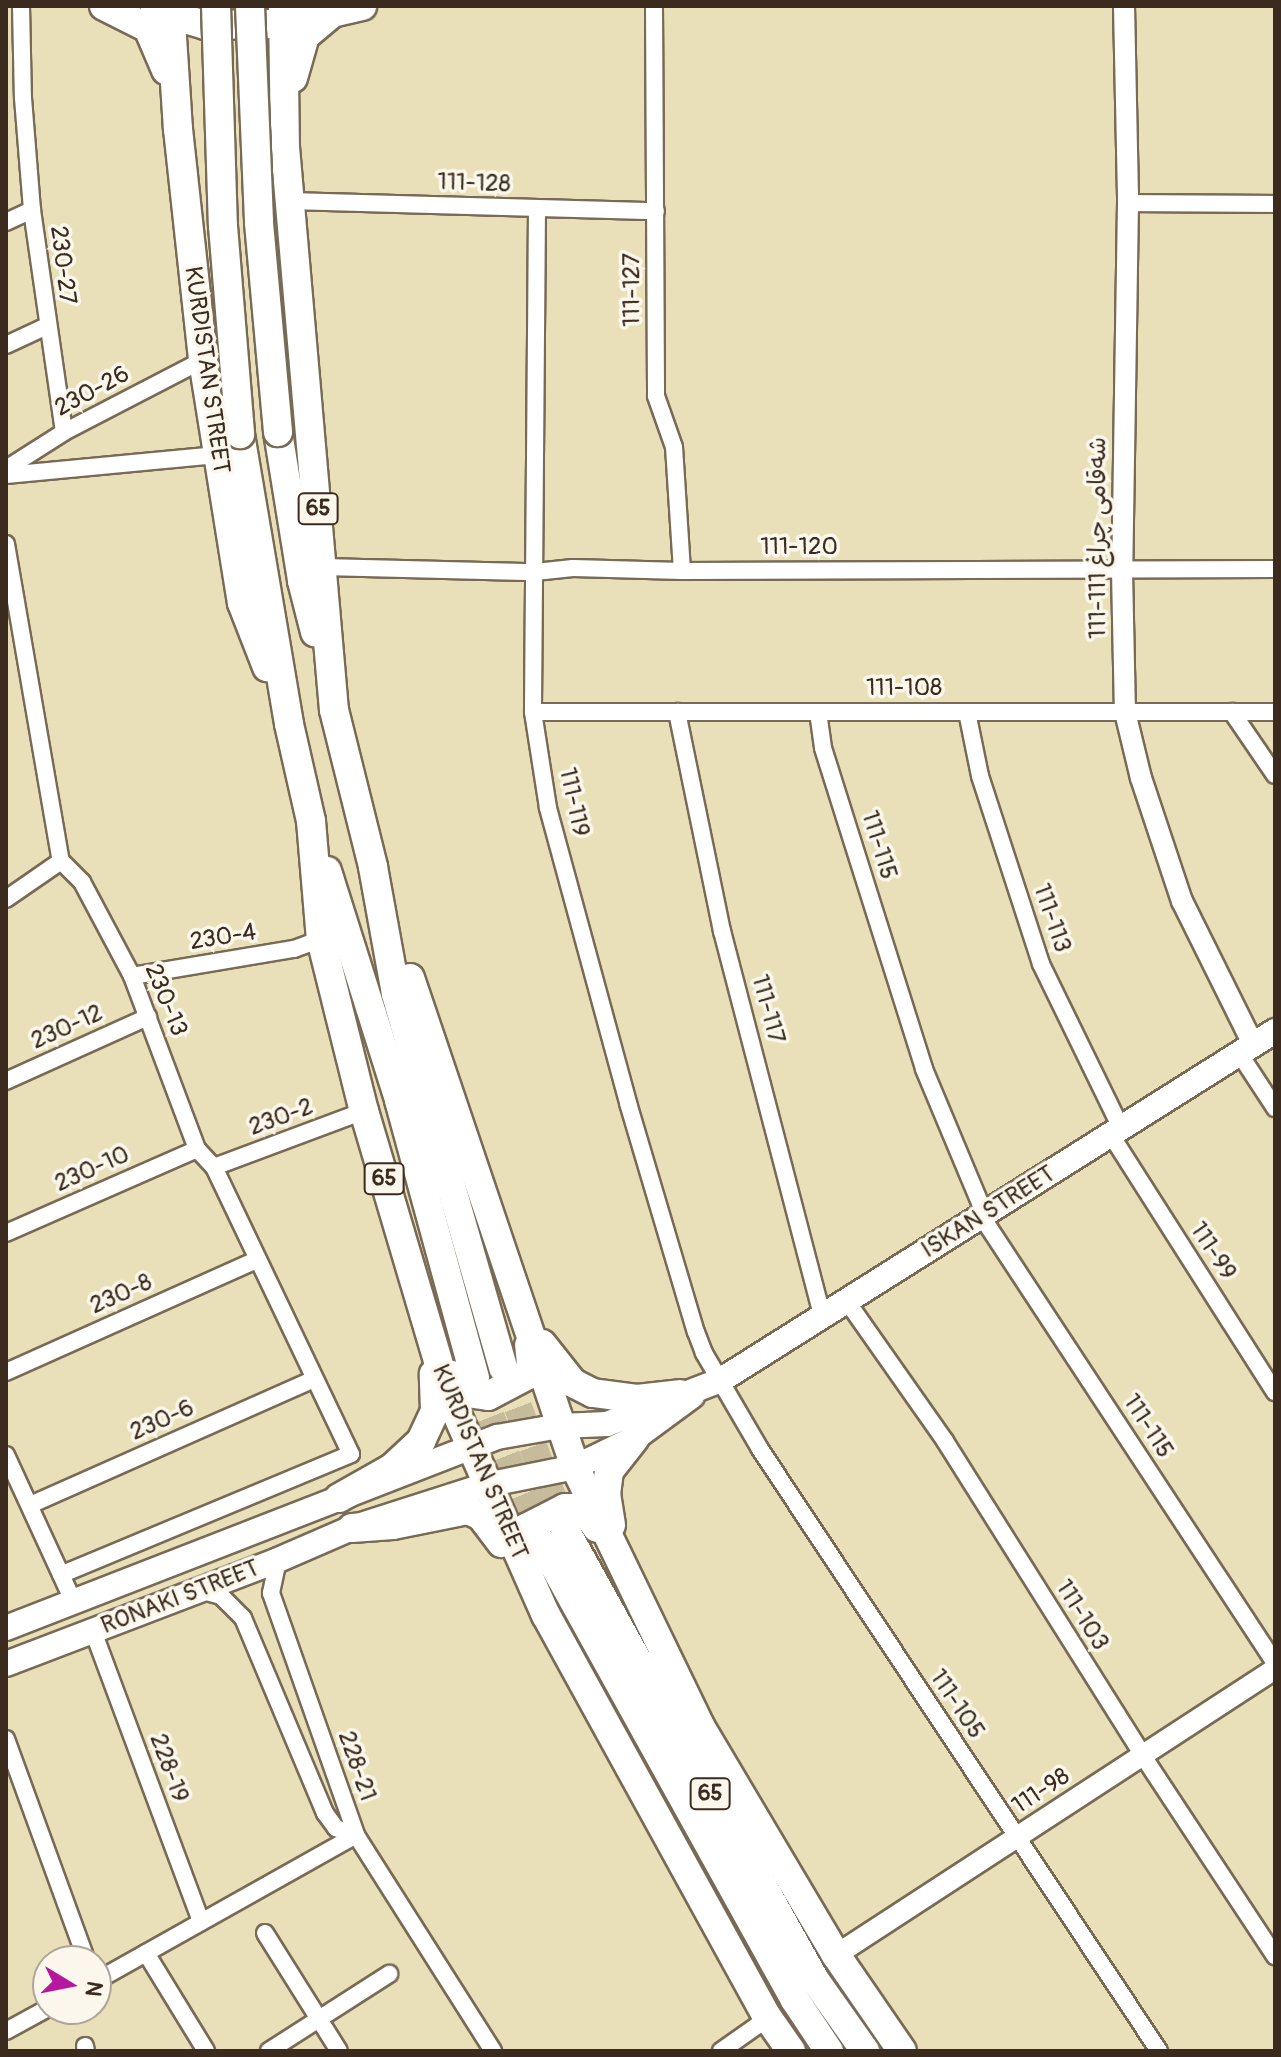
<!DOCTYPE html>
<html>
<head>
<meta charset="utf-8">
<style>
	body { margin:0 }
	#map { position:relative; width:1281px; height:2057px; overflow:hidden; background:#e9e0ba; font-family:Pangolin,"Playpen Sans Arabic",sans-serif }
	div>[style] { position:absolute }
	.trunk-tunnel>* { height:28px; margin-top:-14px; transform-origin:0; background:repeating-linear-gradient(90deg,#c6bc9b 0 28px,transparent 0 42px) }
	.roads { filter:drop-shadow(2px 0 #786a55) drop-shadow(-2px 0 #786a55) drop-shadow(0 2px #786a55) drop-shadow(0 -2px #786a55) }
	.minor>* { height:16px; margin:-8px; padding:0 8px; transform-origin:8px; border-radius:8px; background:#fff }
	.tertiary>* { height:20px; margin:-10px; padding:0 10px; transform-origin:10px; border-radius:10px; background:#fff }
	.secondary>* { height:24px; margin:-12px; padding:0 12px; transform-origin:12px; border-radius:12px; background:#fff }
	.primary>* { height:26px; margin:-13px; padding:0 13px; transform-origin:13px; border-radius:13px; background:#fff }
	.trunk>* { height:28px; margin:-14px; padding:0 14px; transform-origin:14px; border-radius:14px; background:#fff }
	.bridges { filter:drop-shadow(2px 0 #786a55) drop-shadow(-2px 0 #786a55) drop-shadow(0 2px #786a55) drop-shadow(0 -2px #786a55) }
	.trunk-bridge>* { height:28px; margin:-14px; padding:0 14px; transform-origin:14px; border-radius:14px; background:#fff }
	span { translate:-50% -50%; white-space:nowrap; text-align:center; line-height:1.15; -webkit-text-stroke:7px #fbf7ec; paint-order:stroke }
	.shield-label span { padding:2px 6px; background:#fbf7ec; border:2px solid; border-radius:6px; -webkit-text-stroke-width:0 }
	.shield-label { font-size:22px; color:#3b2a1e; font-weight:700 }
	.street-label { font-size:24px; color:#3b2a1e }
	.frame { position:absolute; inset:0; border:8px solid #3b2a1e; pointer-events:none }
	.north { position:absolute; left:32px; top:1945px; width:80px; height:80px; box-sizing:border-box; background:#fbf7ec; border:2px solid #aea59a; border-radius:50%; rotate:100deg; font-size:22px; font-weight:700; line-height:32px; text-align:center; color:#3b2a1e }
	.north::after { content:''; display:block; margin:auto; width:28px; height:36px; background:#b5179e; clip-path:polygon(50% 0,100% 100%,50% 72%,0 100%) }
</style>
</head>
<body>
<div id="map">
	<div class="trunk-tunnel">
		<div style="left:503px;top:1368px;width:173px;rotate:69.1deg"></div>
		<div style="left:475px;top:1378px;width:177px;rotate:68.1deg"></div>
	</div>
	<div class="roads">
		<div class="minor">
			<div style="left:21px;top:6px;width:92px;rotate:88.8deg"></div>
			<div style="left:23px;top:98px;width:112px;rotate:85.4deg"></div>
			<div style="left:32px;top:210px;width:224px;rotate:81.8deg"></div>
			<div style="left:654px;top:6px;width:390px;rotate:89.7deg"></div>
			<div style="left:656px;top:396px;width:54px;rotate:70.6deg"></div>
			<div style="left:674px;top:447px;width:124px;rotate:86.3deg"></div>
			<div style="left:289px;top:201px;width:367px;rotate:1.6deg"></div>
			<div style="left:1128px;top:203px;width:147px;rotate:0.4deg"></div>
			<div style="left:537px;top:209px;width:503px;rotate:90.46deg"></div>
			<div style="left:533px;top:712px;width:97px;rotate:81.1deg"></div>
			<div style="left:548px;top:808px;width:306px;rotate:74.8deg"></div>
			<div style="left:628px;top:1103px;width:239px;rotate:73.5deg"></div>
			<div style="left:696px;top:1332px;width:22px;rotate:69deg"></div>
			<div style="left:704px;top:1353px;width:111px;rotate:59.7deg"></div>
			<div style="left:760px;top:1449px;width:722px;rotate:56.46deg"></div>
			<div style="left:6px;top:222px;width:29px;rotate:-25deg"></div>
			<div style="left:6px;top:345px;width:45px;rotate:-24.9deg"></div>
			<div style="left:6px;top:469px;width:69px;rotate:-32.5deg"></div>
			<div style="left:64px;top:432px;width:157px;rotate:-27.4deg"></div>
			<div style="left:6px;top:475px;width:212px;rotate:-5.4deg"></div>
			<div style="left:6px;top:544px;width:322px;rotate:80.2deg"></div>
			<div style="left:61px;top:861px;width:30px;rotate:45deg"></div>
			<div style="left:82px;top:882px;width:106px;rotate:62deg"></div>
			<div style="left:132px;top:976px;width:185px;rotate:69.4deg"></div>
			<div style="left:197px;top:1149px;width:25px;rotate:47deg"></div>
			<div style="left:214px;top:1167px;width:318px;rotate:64.5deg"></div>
			<div style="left:351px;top:1454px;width:314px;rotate:157.4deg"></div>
			<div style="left:323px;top:567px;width:212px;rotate:1.4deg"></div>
			<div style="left:535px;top:572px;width:38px;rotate:-6deg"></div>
			<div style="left:573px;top:568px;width:109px;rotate:1.6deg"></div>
			<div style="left:682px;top:571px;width:593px;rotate:-0.19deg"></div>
			<div style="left:533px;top:712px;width:742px"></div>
			<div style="left:677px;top:712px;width:224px;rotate:78.4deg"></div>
			<div style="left:722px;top:931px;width:398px;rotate:75.4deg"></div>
			<div style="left:818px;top:712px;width:36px;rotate:82deg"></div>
			<div style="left:823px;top:748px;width:337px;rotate:72.5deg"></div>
			<div style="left:924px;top:1069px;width:158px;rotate:67.3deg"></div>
			<div style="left:967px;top:712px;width:65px;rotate:78.5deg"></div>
			<div style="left:980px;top:776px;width:198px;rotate:72deg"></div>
			<div style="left:1041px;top:964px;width:182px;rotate:64deg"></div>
			<div style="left:1232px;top:712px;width:76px;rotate:55.7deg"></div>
			<div style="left:6px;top:899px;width:67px;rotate:-34.6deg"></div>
			<div style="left:132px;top:976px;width:164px;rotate:-9.5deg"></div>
			<div style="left:294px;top:949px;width:29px;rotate:-20deg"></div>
			<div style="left:1239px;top:1053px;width:66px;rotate:56.8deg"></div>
			<div style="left:6px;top:1081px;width:156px;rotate:-24.3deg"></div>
			<div style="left:1111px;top:1135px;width:305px;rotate:57.5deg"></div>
			<div style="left:214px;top:1167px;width:160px;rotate:-20.5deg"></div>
			<div style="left:982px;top:1217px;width:534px;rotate:56.7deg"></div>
			<div style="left:6px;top:1233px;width:209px;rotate:-23.7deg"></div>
			<div style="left:846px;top:1300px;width:172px;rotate:54.9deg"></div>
			<div style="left:945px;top:1441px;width:372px;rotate:57.8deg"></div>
			<div style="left:1143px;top:1756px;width:240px;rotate:56.6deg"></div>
			<div style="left:6px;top:1372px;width:274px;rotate:-24.1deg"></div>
			<div style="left:6px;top:1455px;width:163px;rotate:65.3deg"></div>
			<div style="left:30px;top:1505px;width:311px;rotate:-23.9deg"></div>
			<div style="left:278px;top:1560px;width:34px;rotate:102deg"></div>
			<div style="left:271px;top:1593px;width:256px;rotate:70.6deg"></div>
			<div style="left:356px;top:1835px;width:256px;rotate:57.6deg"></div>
			<div style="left:199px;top:1590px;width:23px;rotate:15deg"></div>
			<div style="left:221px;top:1596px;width:31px;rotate:45deg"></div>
			<div style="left:243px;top:1618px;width:212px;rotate:67.2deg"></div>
			<div style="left:325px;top:1813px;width:19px;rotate:54deg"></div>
			<div style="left:336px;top:1828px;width:21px;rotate:19deg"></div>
			<div style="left:93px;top:1631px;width:310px;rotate:69.6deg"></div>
			<div style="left:6px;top:1739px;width:236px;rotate:70deg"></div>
			<div style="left:265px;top:1933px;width:139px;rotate:57.9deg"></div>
			<div style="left:146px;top:1953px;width:115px;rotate:58.5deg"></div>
			<div style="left:96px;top:1981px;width:298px;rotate:-29.3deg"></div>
			<div style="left:6px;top:2031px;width:48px;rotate:-28.7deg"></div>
			<div style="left:85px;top:2046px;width:5px;rotate:79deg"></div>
			<div style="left:269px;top:2051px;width:143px;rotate:-32.7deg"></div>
			<div style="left:721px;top:2051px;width:57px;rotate:-35.1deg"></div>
		</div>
		<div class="tertiary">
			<div style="left:1124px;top:6px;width:197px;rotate:88.8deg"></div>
			<div style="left:1128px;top:203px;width:368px;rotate:90.9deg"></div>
			<div style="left:1122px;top:571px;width:141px;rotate:88.8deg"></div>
			<div style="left:1125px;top:712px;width:68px;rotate:76.4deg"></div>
			<div style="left:1141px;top:778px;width:130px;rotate:71.6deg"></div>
			<div style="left:1182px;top:901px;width:160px;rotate:63.6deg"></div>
			<div style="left:836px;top:1955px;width:524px;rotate:-33.08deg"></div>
		</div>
		<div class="secondary">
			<div style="left:6px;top:1628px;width:527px;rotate:-21.26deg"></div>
			<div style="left:497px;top:1437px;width:64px;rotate:-9.9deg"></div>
			<div style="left:560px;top:1426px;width:47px;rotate:-2.4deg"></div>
			<div style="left:607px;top:1424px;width:122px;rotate:-21.1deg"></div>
			<div style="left:721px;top:1380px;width:655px;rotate:-32.21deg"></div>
			<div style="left:6px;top:1664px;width:291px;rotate:-20.9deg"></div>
			<div style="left:278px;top:1560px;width:81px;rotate:-23.4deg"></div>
			<div style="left:352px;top:1528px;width:141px;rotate:-17.8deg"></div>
			<div style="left:486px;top:1485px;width:91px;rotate:-11.4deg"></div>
			<div style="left:575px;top:1467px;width:67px;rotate:-25.8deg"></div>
			<div style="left:635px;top:1438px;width:71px;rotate:-36.4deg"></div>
		</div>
		<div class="primary">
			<div style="left:283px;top:22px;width:35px;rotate:-24deg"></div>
			<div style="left:315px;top:8px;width:25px;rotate:-5deg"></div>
		</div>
		<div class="trunk">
			<div style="left:104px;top:6px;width:49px;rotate:26.6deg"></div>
			<div style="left:148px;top:28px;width:46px;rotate:66.8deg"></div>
			<div style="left:170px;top:6px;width:123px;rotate:86.3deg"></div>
			<div style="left:178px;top:129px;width:232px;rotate:83.8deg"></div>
			<div style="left:203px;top:360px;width:246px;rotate:80.9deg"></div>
			<div style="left:242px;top:603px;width:69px;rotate:68.7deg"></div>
			<div style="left:283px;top:6px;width:141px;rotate:89.2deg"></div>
			<div style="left:285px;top:147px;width:565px;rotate:85.03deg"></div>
			<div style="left:334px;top:710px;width:162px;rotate:76deg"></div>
			<div style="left:373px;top:867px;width:129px;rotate:79.7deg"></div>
			<div style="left:396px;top:994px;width:389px;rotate:74deg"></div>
			<div style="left:155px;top:10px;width:52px;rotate:16.7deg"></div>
			<div style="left:205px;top:25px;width:70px;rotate:-0.8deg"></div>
			<div style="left:293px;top:78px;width:44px;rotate:-74.1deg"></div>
			<div style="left:305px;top:36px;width:35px;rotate:-40deg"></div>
			<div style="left:332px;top:13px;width:31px;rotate:-13deg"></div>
			<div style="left:278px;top:432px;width:151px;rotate:80.8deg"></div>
			<div style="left:302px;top:581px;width:53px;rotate:75.7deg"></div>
			<div style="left:240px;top:434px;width:294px;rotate:80.4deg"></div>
			<div style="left:289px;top:724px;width:99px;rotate:77.2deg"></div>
			<div style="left:311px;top:821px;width:118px;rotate:85.2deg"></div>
			<div style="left:321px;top:939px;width:177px;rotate:76deg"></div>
			<div style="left:364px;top:1111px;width:293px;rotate:73.5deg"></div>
			<div style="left:447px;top:1392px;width:244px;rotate:66.1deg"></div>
			<div style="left:546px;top:1615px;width:460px;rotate:61.2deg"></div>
			<div style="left:768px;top:2018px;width:40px;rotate:55.1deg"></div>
			<div style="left:327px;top:871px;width:240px;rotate:72.5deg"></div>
			<div style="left:399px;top:1100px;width:288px;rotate:74.7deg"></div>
			<div style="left:410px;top:978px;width:516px;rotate:71.35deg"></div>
			<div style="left:575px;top:1467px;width:288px;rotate:64.2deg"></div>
			<div style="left:700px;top:1726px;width:266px;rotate:59.3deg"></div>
			<div style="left:836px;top:1955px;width:116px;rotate:55.5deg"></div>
			<div style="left:542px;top:1344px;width:50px;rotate:51.5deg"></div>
			<div style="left:573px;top:1383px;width:22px;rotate:27deg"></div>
			<div style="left:593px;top:1393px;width:44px;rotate:7.8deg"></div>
			<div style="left:637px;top:1399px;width:43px;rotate:-6.6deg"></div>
			<div style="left:452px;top:1375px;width:23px;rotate:50deg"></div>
			<div style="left:467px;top:1393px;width:21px;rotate:8deg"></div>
			<div style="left:488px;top:1396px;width:45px;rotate:-27.7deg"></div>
			<div style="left:528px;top:1375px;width:12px;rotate:-76deg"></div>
			<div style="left:531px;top:1363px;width:18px;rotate:-96deg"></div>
			<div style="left:339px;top:1498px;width:61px;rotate:-29.5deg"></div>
			<div style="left:392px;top:1468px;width:40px;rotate:-43deg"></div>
			<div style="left:421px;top:1441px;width:33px;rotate:-65deg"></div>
			<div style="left:435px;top:1411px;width:37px;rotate:-92deg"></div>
			<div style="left:611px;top:1525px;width:30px;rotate:-99deg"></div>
			<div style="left:606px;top:1495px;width:24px;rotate:-83deg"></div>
			<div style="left:609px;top:1471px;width:42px;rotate:-51.8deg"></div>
			<div style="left:352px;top:1528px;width:41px;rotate:-4.2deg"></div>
			<div style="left:393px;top:1525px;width:76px;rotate:-11.3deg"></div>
			<div style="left:468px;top:1510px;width:14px;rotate:25deg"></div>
			<div style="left:481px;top:1516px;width:34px;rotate:53deg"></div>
			<div style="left:565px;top:1530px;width:515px;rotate:60.95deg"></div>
			<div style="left:815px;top:1980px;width:87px;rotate:54.8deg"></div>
			<div style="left:541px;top:1542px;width:524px;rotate:60.99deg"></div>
			<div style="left:795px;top:2000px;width:61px;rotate:56.3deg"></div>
			<div style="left:527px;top:1561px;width:20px;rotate:-108deg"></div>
			<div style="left:521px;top:1542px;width:15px;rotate:-70deg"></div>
			<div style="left:526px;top:1528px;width:44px;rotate:-27.1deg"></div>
			<div style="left:565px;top:1508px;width:18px"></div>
			<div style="left:583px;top:1508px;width:24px;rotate:55deg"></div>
		</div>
	</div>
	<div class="bridges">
		<div class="trunk-bridge">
			<div style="left:216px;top:6px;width:220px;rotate:88.2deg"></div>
			<div style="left:223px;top:226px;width:209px;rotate:85.3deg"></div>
			<div style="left:250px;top:6px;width:217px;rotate:87.6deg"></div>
			<div style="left:259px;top:223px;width:210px;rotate:84.8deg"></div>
		</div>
	</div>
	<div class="shield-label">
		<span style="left:318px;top:509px">65</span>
		<span style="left:384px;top:1179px">65</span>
		<span style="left:710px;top:1794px">65</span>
	</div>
	<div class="street-label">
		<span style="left:474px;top:183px;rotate:2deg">111-128</span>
		<span style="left:63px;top:265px;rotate:83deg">230-27</span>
		<span style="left:632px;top:290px;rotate:-90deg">111-127</span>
		<span style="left:207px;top:370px;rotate:82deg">KURDISTAN STREET</span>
		<span style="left:92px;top:391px;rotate:-28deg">230-26</span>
		<span style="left:1098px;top:538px;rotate:-90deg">شەقامی چراغ 111-111</span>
		<span style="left:799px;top:547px">111-120</span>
		<span style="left:904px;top:688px">111-108</span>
		<span style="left:574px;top:802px;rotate:78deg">111-119</span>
		<span style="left:879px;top:845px;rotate:73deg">111-115</span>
		<span style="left:1052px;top:918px;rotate:71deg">111-113</span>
		<span style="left:223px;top:937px;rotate:-9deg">230-4</span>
		<span style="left:166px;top:1000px;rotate:68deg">230-13</span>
		<span style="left:768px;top:1009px;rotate:75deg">111-117</span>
		<span style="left:67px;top:1027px;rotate:-24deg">230-12</span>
		<span style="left:281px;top:1117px;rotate:-20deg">230-2</span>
		<span style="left:92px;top:1169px;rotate:-24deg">230-10</span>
		<span style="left:988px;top:1212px;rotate:-32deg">ISKAN STREET</span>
		<span style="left:1213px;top:1251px;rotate:57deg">111-99</span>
		<span style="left:121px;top:1294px;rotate:-24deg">230-8</span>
		<span style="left:162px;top:1420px;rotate:-24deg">230-6</span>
		<span style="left:1148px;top:1426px;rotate:57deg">111-115</span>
		<span style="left:480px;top:1462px;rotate:67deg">KURDISTAN STREET</span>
		<span style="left:180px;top:1597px;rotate:-21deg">RONAKI STREET</span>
		<span style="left:1082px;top:1615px;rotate:58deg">111-103</span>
		<span style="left:957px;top:1704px;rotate:56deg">111-105</span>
		<span style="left:357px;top:1766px;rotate:71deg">228-21</span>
		<span style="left:169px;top:1768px;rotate:70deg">228-19</span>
		<span style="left:1041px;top:1791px;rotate:-33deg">111-98</span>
	</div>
	<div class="frame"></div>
	<div class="north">N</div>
</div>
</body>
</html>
